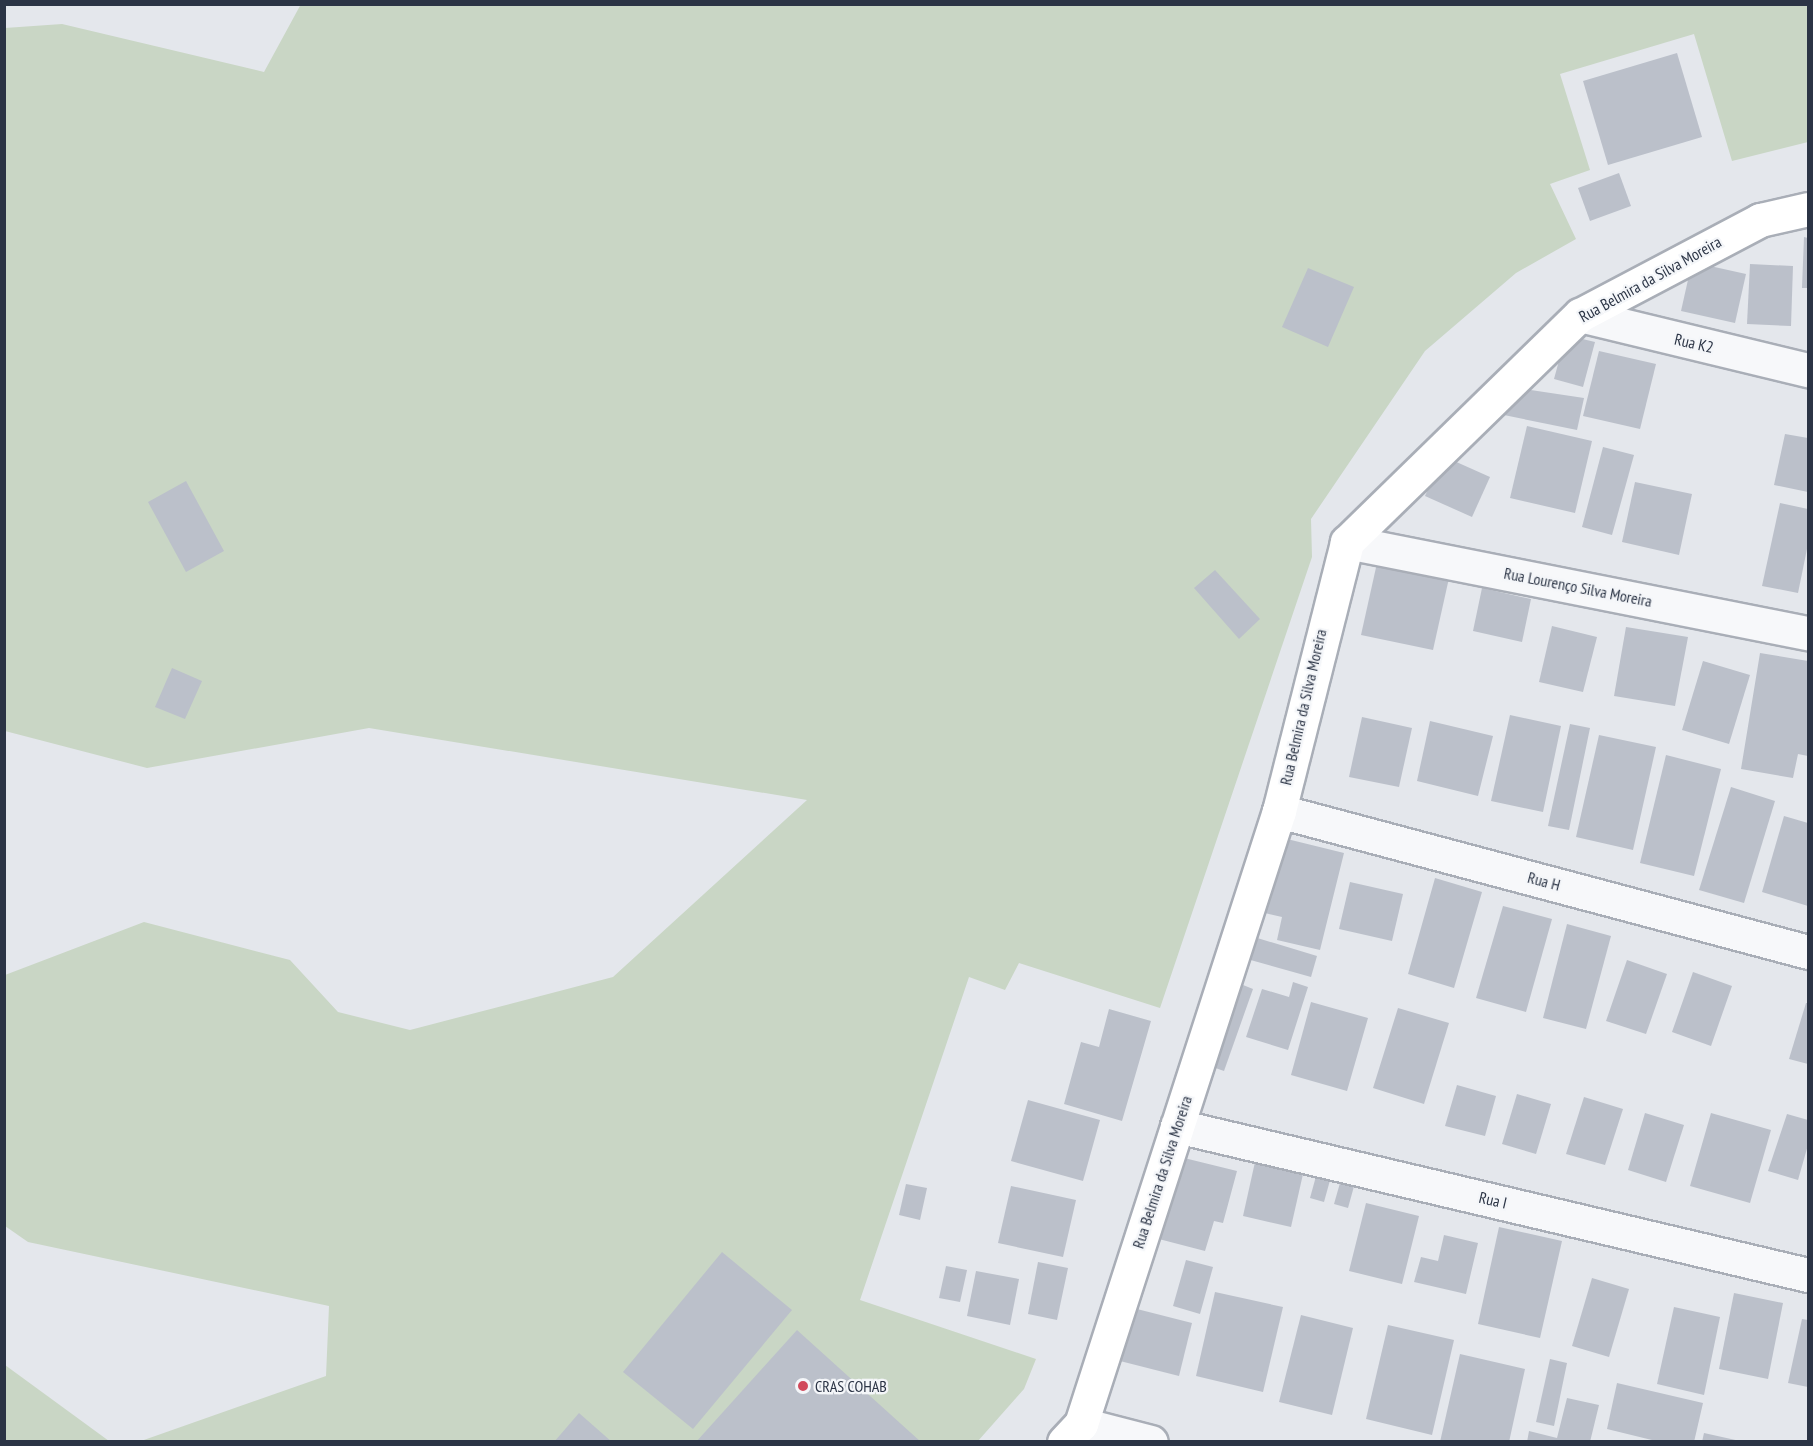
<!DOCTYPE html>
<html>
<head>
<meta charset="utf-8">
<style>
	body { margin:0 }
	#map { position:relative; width:1813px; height:1446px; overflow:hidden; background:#e4e7ec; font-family:"PT Sans Narrow",sans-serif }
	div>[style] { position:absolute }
	.green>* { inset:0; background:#c9d6c5 }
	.building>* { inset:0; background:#bbc0ca }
	.roads { filter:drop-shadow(2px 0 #a9aeb7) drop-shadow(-2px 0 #a9aeb7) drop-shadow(0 2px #a9aeb7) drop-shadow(0 -2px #a9aeb7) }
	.street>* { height:33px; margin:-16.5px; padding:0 16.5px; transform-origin:16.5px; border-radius:16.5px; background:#f7f8fa }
	.secondary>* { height:33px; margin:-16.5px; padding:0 16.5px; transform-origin:16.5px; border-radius:16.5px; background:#fff }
	.dots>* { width:16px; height:16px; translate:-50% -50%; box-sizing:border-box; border:3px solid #f4f6f9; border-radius:50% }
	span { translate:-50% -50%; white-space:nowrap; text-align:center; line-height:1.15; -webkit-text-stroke:4.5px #f4f6f9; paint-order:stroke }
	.street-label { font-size:16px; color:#2b3445 }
	.poi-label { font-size:16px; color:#2b3445 }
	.left { translate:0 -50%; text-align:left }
	.frame { position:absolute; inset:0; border:6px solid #2b3445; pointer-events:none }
</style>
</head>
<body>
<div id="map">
	<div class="green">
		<div style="clip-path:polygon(301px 4px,1808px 5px,1808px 142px,1732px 161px,1694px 34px,1560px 74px,1590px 170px,1550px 184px,1576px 239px,1516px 273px,1425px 351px,1311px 519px,1312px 557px,1160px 1008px,1019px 963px,1005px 990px,969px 977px,860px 1300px,1036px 1359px,1024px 1389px,978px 1441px,141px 1441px,326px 1376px,329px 1306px,28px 1242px,5px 1226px,5px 975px,144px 922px,290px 960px,338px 1012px,410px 1030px,613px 977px,807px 800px,369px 728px,147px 768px,5px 731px,5px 28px,62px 24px,264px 72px)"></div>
		<div style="clip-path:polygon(4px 1365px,5px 1365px,109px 1441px,5px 1441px)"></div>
	</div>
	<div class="building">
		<div style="clip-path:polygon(1677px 53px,1702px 137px,1608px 165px,1583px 81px)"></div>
		<div style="clip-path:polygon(1619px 173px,1631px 206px,1590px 221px,1578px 188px)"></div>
		<div style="clip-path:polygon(1804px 237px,1808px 238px,1808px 288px,1802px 288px)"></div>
		<div style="clip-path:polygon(1692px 262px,1746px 274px,1735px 323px,1681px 311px)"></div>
		<div style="clip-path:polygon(1750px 264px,1793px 266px,1791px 326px,1747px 324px)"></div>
		<div style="clip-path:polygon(1308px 268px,1354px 287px,1328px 347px,1282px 327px)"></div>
		<div style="clip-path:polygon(1566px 335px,1595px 342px,1583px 387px,1554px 379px)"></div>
		<div style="clip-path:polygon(1599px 351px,1656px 364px,1640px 429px,1583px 416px)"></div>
		<div style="clip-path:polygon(1510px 387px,1584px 398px,1577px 430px,1499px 414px)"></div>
		<div style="clip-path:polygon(1527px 426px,1592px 441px,1575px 513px,1510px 498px)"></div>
		<div style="clip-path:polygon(1785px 434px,1808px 438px,1808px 492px,1774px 485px)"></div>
		<div style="clip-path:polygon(1603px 447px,1634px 455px,1612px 535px,1582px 527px)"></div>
		<div style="clip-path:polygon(1443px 456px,1490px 477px,1472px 517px,1425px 496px)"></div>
		<div style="clip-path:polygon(186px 481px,224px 551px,186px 572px,148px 502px)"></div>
		<div style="clip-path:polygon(1635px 482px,1692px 494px,1679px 555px,1622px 542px)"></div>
		<div style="clip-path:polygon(1780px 503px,1808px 509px,1808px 544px,1798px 593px,1762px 586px)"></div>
		<div style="clip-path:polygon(1379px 554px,1451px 569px,1433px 650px,1361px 635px)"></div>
		<div style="clip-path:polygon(1215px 570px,1260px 619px,1239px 639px,1194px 588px)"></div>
		<div style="clip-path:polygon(1482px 588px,1531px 599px,1522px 642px,1473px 631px)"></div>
		<div style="clip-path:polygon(1552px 626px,1597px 637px,1583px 692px,1539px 682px)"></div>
		<div style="clip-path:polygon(1626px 627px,1688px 637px,1675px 706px,1614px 696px)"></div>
		<div style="clip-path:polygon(1760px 653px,1808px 661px,1808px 756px,1798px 754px,1793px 778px,1741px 769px)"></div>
		<div style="clip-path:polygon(1703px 661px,1750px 675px,1729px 744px,1682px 730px)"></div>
		<div style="clip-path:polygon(172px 668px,202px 681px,185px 719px,155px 707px)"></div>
		<div style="clip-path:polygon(1510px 715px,1561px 726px,1543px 812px,1491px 801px)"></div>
		<div style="clip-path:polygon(1362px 717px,1412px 728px,1399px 787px,1349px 777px)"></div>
		<div style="clip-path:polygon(1430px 721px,1493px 736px,1478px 796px,1417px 781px)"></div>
		<div style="clip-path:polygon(1570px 724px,1590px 728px,1569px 830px,1548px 826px)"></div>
		<div style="clip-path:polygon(1599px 735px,1656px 747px,1633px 850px,1576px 837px)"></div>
		<div style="clip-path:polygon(1666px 755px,1721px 769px,1694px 876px,1640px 863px)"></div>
		<div style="clip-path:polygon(1731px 787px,1775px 801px,1744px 903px,1699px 890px)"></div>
		<div style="clip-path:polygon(1784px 816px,1808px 823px,1808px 906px,1762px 892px)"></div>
		<div style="clip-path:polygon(1283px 838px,1344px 853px,1320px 950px,1277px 940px,1282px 917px,1265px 913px)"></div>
		<div style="clip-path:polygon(1435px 878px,1482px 892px,1454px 988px,1408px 974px)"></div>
		<div style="clip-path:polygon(1350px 882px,1403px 894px,1392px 941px,1339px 929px)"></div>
		<div style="clip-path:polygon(1503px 906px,1552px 919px,1526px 1012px,1476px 998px)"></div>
		<div style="clip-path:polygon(1567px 924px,1611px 936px,1586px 1029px,1543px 1018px)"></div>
		<div style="clip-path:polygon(1254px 937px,1317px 956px,1311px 977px,1247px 959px)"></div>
		<div style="clip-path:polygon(1627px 960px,1667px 974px,1646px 1034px,1606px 1021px)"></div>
		<div style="clip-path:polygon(1693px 972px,1732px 986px,1711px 1046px,1672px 1032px)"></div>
		<div style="clip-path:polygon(1233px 981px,1253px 989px,1224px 1071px,1204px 1064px)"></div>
		<div style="clip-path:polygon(1293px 982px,1308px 987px,1288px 1050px,1246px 1037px,1262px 989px,1289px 997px)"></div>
		<div style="clip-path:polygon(1311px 1002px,1368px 1018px,1347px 1091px,1291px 1075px)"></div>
		<div style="clip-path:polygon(1806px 1003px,1808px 1003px,1808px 1064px,1789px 1059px)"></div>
		<div style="clip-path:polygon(1398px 1008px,1449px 1023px,1424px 1104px,1373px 1088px)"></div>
		<div style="clip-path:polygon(1109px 1009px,1151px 1021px,1122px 1121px,1064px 1104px,1081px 1042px,1099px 1047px)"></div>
		<div style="clip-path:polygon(1457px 1085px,1496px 1096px,1485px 1136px,1445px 1126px)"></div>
		<div style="clip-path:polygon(1517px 1094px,1551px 1104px,1536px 1154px,1502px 1144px)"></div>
		<div style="clip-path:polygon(1584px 1097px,1623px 1109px,1605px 1165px,1566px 1154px)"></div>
		<div style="clip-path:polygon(1028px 1100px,1100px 1120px,1083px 1181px,1011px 1161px)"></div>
		<div style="clip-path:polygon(1645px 1113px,1684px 1125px,1666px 1182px,1628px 1170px)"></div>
		<div style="clip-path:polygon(1711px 1113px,1771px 1130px,1750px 1203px,1690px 1186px)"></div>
		<div style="clip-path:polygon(1787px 1114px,1808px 1120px,1808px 1145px,1798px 1180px,1768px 1171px)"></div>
		<div style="clip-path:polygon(1176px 1156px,1237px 1171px,1223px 1223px,1214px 1221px,1205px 1251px,1155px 1238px)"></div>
		<div style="clip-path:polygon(1255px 1162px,1303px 1174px,1291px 1227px,1243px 1216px)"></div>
		<div style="clip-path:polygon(1318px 1169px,1332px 1173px,1324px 1202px,1310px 1198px)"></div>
		<div style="clip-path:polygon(1342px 1176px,1356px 1179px,1348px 1208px,1334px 1204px)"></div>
		<div style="clip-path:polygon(906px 1184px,927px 1188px,920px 1220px,899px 1215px)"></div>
		<div style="clip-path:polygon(1011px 1186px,1076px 1200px,1063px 1257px,998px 1243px)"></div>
		<div style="clip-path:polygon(1366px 1203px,1419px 1216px,1402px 1284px,1349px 1271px)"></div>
		<div style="clip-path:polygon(1499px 1227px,1562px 1241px,1540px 1338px,1478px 1324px)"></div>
		<div style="clip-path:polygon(1444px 1235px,1478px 1243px,1466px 1294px,1414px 1282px,1421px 1257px,1438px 1261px)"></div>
		<div style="clip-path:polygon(722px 1252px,792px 1310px,693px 1429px,623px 1372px)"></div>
		<div style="clip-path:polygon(1186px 1260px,1213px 1267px,1200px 1314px,1173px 1306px)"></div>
		<div style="clip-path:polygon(1038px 1262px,1068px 1268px,1057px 1320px,1028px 1314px)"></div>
		<div style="clip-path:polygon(946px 1266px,967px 1270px,960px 1302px,939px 1298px)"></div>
		<div style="clip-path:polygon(976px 1271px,1019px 1279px,1010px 1325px,967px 1316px)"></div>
		<div style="clip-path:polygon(1592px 1278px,1629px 1289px,1609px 1357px,1572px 1346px)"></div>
		<div style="clip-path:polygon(1215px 1292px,1283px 1307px,1263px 1392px,1196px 1376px)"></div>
		<div style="clip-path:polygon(1734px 1293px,1783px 1303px,1768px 1379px,1719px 1369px)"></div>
		<div style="clip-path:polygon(1674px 1307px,1720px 1317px,1704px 1395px,1657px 1384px)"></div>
		<div style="clip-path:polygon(1133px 1308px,1192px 1323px,1179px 1376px,1120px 1361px)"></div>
		<div style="clip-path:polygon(1301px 1315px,1353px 1328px,1332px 1415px,1279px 1402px)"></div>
		<div style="clip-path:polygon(1802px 1319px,1808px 1320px,1808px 1387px,1788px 1383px)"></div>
		<div style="clip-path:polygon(1388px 1325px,1454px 1340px,1432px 1435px,1366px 1419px)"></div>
		<div style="clip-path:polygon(797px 1330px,921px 1442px,696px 1442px)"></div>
		<div style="clip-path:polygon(1460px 1354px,1525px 1369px,1509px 1442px,1440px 1442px)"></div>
		<div style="clip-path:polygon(1550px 1359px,1567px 1363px,1554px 1426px,1536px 1422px)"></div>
		<div style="clip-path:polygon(1617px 1383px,1703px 1403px,1694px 1442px,1660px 1442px,1607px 1429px)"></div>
		<div style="clip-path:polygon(1567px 1398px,1599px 1405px,1590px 1442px,1527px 1442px,1529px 1431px,1557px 1438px)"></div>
		<div style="clip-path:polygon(579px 1413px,612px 1442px,554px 1442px)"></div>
		<div style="clip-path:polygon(1704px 1433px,1740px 1441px,1740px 1442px,1702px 1442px)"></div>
	</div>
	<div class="roads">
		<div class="street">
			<div style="left:1580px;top:315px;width:235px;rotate:13.6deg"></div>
			<div style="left:1347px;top:542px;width:470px;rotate:11.2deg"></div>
			<div style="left:1279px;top:811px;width:547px;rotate:14.92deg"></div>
			<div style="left:1177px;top:1126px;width:648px;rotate:13.29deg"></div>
			<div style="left:1081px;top:1424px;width:72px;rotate:14.4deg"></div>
		</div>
		<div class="secondary">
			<div style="left:1064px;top:1442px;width:25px;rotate:-47deg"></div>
			<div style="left:1081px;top:1424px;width:644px;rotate:-72.1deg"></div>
			<div style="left:1279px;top:811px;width:277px;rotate:-75.8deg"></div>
			<div style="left:1347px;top:542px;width:325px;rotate:-44.3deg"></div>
			<div style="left:1580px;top:315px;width:204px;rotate:-27.8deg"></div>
			<div style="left:1760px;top:220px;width:49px;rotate:-12.9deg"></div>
		</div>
	</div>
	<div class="dots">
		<div style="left:803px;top:1386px;background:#d1495b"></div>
	</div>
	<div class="street-label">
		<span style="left:1650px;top:279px;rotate:-29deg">Rua Belmira da Silva Moreira</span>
		<span style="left:1694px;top:343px;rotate:13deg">Rua K2</span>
		<span style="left:1578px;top:587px;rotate:11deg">Rua Lourenço Silva Moreira</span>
		<span style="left:1303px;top:707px;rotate:-77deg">Rua Belmira da Silva Moreira</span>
		<span style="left:1544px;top:881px;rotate:15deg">Rua H</span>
		<span style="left:1162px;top:1172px;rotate:-72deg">Rua Belmira da Silva Moreira</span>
		<span style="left:1493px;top:1200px;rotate:13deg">Rua I</span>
	</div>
	<div class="poi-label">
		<span class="left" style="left:815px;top:1386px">CRAS COHAB</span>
	</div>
	<div class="frame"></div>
</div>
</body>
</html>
